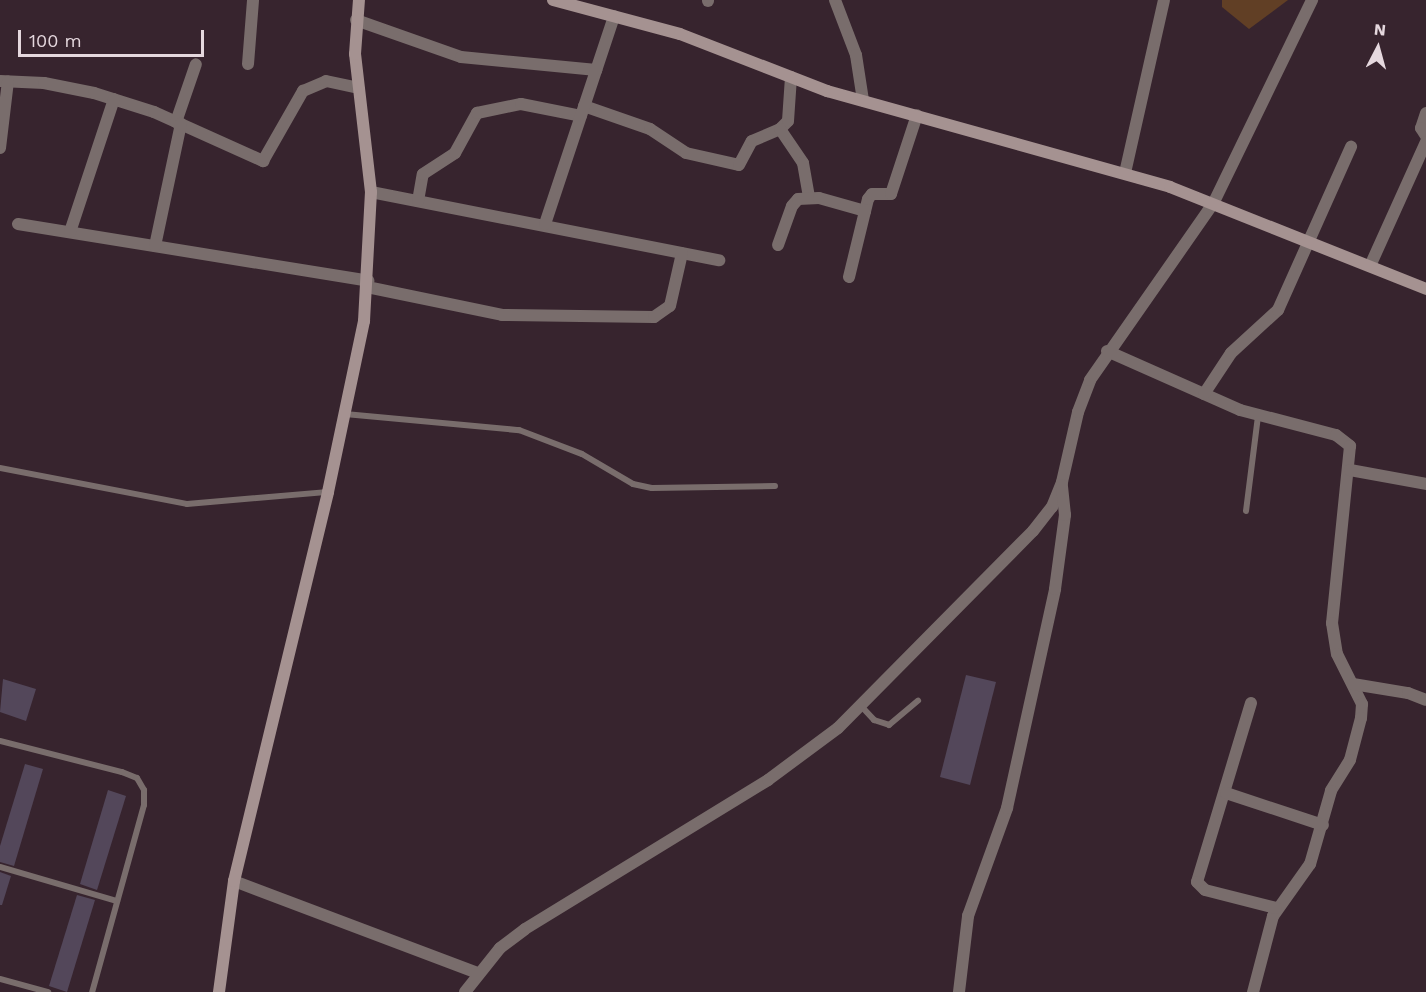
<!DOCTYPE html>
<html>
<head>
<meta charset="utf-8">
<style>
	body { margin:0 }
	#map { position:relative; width:1426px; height:992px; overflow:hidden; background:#37242e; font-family:"Work Sans",sans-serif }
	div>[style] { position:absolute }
	.green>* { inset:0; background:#613f25 }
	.building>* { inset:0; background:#53475a }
	.lane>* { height:6px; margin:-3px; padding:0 3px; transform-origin:3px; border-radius:3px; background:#796d6c }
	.street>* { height:12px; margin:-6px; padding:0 6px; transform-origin:6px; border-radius:6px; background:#796d6c }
	.secondary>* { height:12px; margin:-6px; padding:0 6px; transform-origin:6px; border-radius:6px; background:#a59291 }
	span { translate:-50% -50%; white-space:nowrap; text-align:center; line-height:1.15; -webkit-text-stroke:4.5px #37242e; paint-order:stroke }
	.north { position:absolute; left:1348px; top:18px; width:60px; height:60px; -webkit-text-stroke:4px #37242e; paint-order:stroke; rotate:6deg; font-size:16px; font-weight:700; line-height:24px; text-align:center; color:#e5d8de }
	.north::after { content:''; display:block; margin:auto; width:21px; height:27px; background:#e5d8de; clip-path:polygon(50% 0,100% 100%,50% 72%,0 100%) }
	.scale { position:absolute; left:18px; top:30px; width:186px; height:27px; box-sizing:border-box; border:3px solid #e5d8de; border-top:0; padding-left:8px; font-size:18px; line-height:21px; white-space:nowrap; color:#e5d8de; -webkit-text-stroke:4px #37242e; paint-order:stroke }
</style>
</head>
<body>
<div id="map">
	<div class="green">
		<div style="clip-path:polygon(1222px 0,1288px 0,1249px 29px,1222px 7px)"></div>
	</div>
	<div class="building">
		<div style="clip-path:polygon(966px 675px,996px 682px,970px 785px,940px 777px)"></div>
		<div style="clip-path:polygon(3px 679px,36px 689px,26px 721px,0 712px)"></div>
		<div style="clip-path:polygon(25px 764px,43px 769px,14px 866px,0 862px,0 846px)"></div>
		<div style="clip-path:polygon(108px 790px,126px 796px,97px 890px,80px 884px)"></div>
		<div style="clip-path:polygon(0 872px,11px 876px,2px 905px,0 905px)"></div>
		<div style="clip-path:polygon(77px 895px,95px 900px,67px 992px,49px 986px)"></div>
	</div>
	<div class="lane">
		<div style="left:345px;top:414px;width:175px;rotate:5.3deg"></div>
		<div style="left:519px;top:430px;width:67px;rotate:20.9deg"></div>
		<div style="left:582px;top:454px;width:59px;rotate:30.5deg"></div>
		<div style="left:633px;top:484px;width:19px;rotate:12deg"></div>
		<div style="left:652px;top:488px;width:123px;rotate:-0.9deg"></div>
		<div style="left:0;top:468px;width:190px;rotate:10.9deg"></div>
		<div style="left:187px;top:504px;width:142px;rotate:-4.9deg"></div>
		<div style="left:1246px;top:511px;width:96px;rotate:-82.8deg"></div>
		<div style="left:862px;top:707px;width:18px;rotate:47deg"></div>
		<div style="left:874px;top:720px;width:16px;rotate:18deg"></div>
		<div style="left:889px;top:725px;width:38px;rotate:-40deg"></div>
		<div style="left:0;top:741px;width:126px;rotate:14.3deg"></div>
		<div style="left:122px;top:772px;width:16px;rotate:22deg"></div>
		<div style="left:137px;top:778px;width:14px;rotate:60deg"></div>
		<div style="left:144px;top:790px;width:15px;rotate:90deg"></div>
		<div style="left:144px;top:805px;width:194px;rotate:105.5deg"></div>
		<div style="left:0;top:867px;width:122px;rotate:16.2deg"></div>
		<div style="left:0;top:979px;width:50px;rotate:15.2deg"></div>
	</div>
	<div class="street">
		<div style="left:835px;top:0;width:59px;rotate:69.1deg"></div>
		<div style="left:856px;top:55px;width:46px;rotate:81.2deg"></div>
		<div style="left:708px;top:1px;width:1px;rotate:-90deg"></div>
		<div style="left:356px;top:20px;width:111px;rotate:19.4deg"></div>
		<div style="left:461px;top:57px;width:136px;rotate:5.5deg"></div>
		<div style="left:248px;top:64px;width:64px;rotate:-85.5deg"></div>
		<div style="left:0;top:81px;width:44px;rotate:2.6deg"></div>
		<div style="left:44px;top:83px;width:51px;rotate:11.3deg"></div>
		<div style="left:94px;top:93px;width:63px;rotate:17.6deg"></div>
		<div style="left:154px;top:112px;width:120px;rotate:24.2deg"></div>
		<div style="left:263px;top:161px;width:81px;rotate:-60.3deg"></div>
		<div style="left:303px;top:91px;width:25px;rotate:-23deg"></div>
		<div style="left:326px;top:81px;width:33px;rotate:12deg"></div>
		<div style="left:584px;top:106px;width:70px;rotate:19.2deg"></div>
		<div style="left:650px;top:129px;width:43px;rotate:33.7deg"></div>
		<div style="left:686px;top:153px;width:54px;rotate:12.8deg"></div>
		<div style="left:739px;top:165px;width:27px;rotate:-62deg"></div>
		<div style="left:752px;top:141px;width:30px;rotate:-23deg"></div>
		<div style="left:780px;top:129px;width:11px;rotate:-45deg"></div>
		<div style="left:788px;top:121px;width:44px;rotate:-86.1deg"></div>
		<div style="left:1426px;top:113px;width:16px;rotate:108deg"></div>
		<div style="left:1421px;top:128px;width:9px;rotate:58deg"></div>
		<div style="left:176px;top:122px;width:61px;rotate:-71deg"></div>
		<div style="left:780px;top:129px;width:41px;rotate:55.9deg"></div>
		<div style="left:803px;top:163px;width:35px;rotate:80deg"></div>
		<div style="left:0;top:148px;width:67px;rotate:-83.2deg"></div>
		<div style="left:1125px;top:173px;width:177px;rotate:-77.3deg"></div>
		<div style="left:371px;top:192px;width:355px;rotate:11.1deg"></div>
		<div style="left:418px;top:201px;width:27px;rotate:-80deg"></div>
		<div style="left:423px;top:174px;width:38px;rotate:-33deg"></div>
		<div style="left:455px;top:153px;width:46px;rotate:-61.2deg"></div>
		<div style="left:477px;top:113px;width:45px;rotate:-11.6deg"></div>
		<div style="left:521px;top:104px;width:61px;rotate:11.3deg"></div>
		<div style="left:18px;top:224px;width:355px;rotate:9.2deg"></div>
		<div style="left:545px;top:224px;width:219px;rotate:-71.6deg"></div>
		<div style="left:70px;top:232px;width:140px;rotate:-71.7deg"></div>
		<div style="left:778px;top:245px;width:41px;rotate:-70.3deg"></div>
		<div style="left:792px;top:206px;width:9px;rotate:-49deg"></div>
		<div style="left:798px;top:199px;width:21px;rotate:-3deg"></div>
		<div style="left:819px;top:198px;width:48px;rotate:15.8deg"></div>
		<div style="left:155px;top:246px;width:125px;rotate:-78deg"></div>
		<div style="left:1370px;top:266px;width:136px;rotate:-65.7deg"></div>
		<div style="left:849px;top:277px;width:80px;rotate:-76.3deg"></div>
		<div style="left:868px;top:199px;width:6px;rotate:-51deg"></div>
		<div style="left:872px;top:194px;width:19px"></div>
		<div style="left:891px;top:194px;width:83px;rotate:-71.8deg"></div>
		<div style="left:367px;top:287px;width:138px;rotate:11.7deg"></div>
		<div style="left:502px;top:315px;width:152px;rotate:0.8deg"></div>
		<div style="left:654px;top:317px;width:19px;rotate:-35deg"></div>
		<div style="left:670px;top:306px;width:54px;rotate:-77.2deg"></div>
		<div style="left:1107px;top:351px;width:145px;rotate:23.9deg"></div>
		<div style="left:1240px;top:410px;width:99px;rotate:14.6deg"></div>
		<div style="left:1336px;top:435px;width:18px;rotate:38deg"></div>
		<div style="left:1350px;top:446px;width:178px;rotate:95.8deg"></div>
		<div style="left:1332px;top:623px;width:31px;rotate:81deg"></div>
		<div style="left:1337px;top:654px;width:56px;rotate:63.4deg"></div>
		<div style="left:1362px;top:704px;width:14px;rotate:94deg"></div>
		<div style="left:1361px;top:718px;width:43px;rotate:104.7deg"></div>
		<div style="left:1350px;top:760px;width:36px;rotate:122deg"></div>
		<div style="left:1331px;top:791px;width:76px;rotate:106deg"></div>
		<div style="left:1310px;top:864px;width:64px;rotate:125.4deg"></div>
		<div style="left:1273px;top:916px;width:79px;rotate:104.7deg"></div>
		<div style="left:1204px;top:394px;width:49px;rotate:-56.6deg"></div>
		<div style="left:1231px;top:353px;width:64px;rotate:-42.5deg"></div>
		<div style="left:1278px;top:310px;width:179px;rotate:-65.9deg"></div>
		<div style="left:1350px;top:470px;width:77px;rotate:10.4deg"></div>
		<div style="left:1353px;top:684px;width:56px;rotate:9.3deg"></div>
		<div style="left:1408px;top:693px;width:19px;rotate:21deg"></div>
		<div style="left:1251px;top:703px;width:187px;rotate:106.8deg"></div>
		<div style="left:1197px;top:882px;width:11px;rotate:45deg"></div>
		<div style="left:1205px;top:890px;width:73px;rotate:14.2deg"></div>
		<div style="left:1226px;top:793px;width:102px;rotate:18.3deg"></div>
		<div style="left:234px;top:881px;width:260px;rotate:20.7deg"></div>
		<div style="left:465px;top:992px;width:56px;rotate:-51.5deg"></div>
		<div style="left:500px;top:948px;width:31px;rotate:-37deg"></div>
		<div style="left:525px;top:929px;width:285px;rotate:-31.5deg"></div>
		<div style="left:768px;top:780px;width:87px;rotate:-36.6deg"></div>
		<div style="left:838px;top:728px;width:277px;rotate:-45.3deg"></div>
		<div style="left:1033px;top:531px;width:31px;rotate:-52deg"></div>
		<div style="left:1052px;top:507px;width:27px;rotate:-68deg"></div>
		<div style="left:1062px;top:482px;width:72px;rotate:-77.1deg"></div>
		<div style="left:1078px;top:412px;width:34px;rotate:-69deg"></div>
		<div style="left:1090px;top:380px;width:215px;rotate:-55.1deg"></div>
		<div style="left:1213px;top:204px;width:227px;rotate:-64.1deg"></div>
		<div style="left:959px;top:992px;width:77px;rotate:-83.2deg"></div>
		<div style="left:968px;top:916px;width:115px;rotate:-70.1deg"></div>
		<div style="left:1007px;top:808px;width:224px;rotate:-77.6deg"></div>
		<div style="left:1055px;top:589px;width:75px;rotate:-82.3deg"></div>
		<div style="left:1065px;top:515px;width:30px;rotate:-96deg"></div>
	</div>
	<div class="secondary">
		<div style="left:553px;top:0;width:131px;rotate:15deg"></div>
		<div style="left:680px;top:34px;width:158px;rotate:21.2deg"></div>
		<div style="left:827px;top:91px;width:356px;rotate:15.6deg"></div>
		<div style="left:1170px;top:187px;width:276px;rotate:21.7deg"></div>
		<div style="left:219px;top:992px;width:112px;rotate:-82.3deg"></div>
		<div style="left:234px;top:881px;width:400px;rotate:-76.4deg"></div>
		<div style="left:328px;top:492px;width:175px;rotate:-78.1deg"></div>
		<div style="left:364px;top:321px;width:129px;rotate:-86.9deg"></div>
		<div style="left:371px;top:192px;width:139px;rotate:-96.6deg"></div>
		<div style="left:355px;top:54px;width:54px;rotate:-85.8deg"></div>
	</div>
	<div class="north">N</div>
	<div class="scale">100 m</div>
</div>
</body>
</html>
